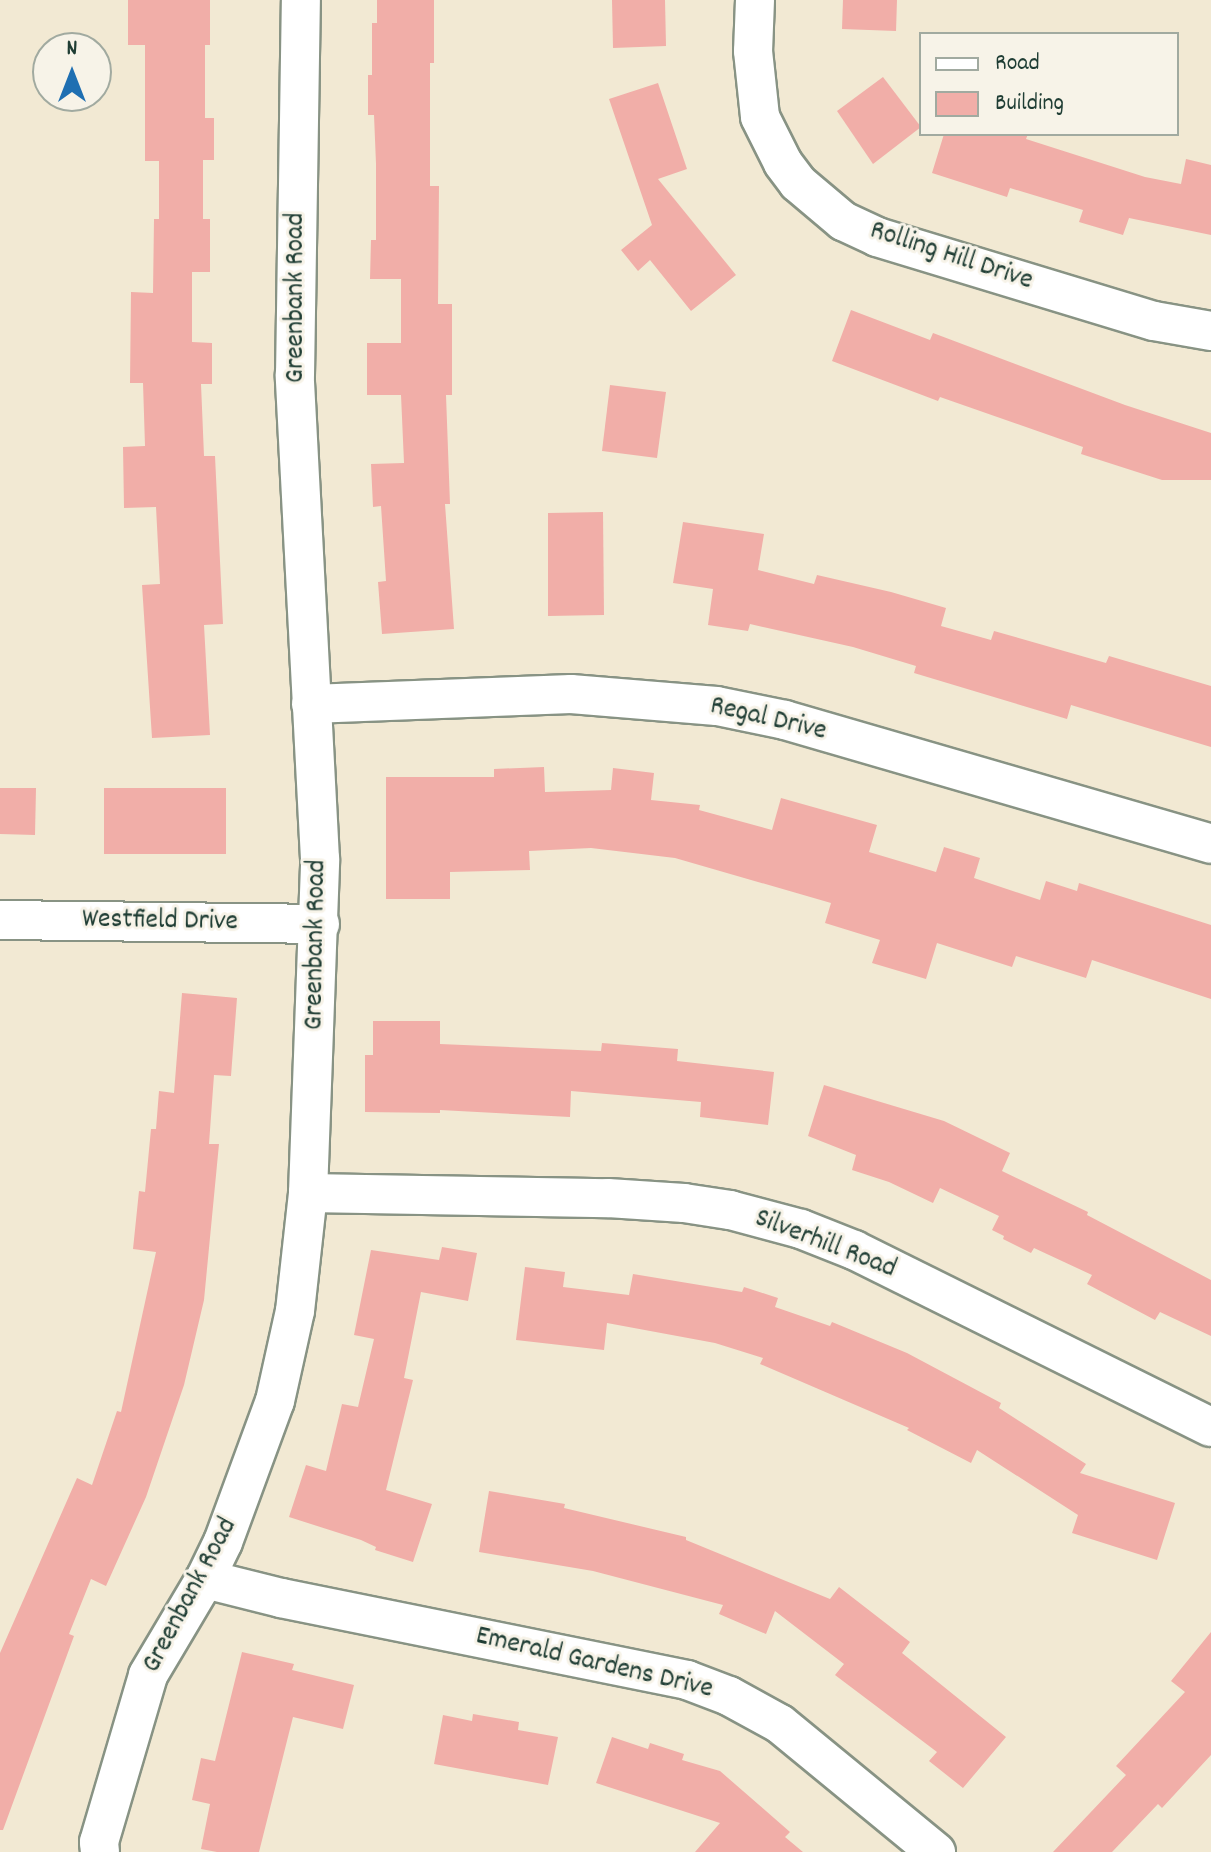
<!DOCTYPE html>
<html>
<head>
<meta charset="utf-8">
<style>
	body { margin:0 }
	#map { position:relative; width:1211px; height:1852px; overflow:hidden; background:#f2e9d3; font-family:Dekko,sans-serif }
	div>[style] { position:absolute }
	.building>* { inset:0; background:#f1aea8 }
	.roads { filter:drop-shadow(2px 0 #889384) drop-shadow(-2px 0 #889384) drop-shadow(0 2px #889384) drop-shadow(0 -2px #889384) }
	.street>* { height:38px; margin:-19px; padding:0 19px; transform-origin:19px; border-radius:19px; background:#fff }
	span { translate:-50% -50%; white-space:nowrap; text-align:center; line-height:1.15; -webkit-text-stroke:6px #f7f3e8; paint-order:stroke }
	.street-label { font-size:28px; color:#1f3d34 }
	.legend { position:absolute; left:919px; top:32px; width:260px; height:104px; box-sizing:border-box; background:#f7f3e8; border:2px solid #a1aaa0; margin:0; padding:10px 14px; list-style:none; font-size:24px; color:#1f3d34 }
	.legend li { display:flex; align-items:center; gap:16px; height:40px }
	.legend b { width:40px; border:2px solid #a1aaa0 }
	.north { position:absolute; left:32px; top:32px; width:80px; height:80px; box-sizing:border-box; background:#f7f3e8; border:2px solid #a1aaa0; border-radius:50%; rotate:0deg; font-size:22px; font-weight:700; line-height:32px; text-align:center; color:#1f3d34 }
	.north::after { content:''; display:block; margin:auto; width:28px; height:36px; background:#1f6fb2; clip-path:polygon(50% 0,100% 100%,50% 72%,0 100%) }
</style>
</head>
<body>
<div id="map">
	<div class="building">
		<div style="clip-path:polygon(128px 0,210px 0,210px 45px,205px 45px,205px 118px,214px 118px,214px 160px,203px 160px,203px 219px,210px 219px,210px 272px,192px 272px,192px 342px,212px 343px,212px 384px,201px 384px,204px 456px,215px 456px,223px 624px,204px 625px,210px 735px,152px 738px,142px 585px,160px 584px,156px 507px,124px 508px,123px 447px,145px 446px,143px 383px,130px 383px,131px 292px,153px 293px,154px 219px,159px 219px,159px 161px,145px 161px,145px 45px,128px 45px)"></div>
		<div style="clip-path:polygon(377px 0,434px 0,434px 63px,430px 63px,430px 186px,439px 186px,438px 304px,452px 304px,452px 395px,446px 395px,450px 504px,445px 504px,454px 629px,382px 634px,378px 582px,386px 581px,381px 506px,373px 507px,371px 464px,404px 463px,401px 395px,367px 395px,367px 343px,401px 343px,401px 279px,370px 279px,371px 240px,376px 240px,376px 164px,374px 115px,368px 115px,368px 75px,372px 75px,372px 23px,377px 23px)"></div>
		<div style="clip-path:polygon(612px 0,665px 0,666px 46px,613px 48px)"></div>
		<div style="clip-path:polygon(843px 0,897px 0,896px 31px,842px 29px)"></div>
		<div style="clip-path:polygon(883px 77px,921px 127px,873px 164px,837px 111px)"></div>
		<div style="clip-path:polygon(658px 83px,687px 169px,658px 179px,736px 275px,691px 311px,650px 260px,638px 271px,621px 250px,652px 225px,609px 99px)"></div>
		<div style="clip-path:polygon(944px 134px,1028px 134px,1026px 139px,1145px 177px,1181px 184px,1186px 159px,1211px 165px,1211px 235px,1129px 218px,1123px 235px,1079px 222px,1083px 210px,1010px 188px,1007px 197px,932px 173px)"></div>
		<div style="clip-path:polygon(851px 310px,930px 340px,933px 333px,1125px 405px,1211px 433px,1211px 480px,1162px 480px,1081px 454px,1083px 447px,940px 397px,938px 401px,832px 361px)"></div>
		<div style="clip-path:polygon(610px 385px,666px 392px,657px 458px,602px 451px)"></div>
		<div style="clip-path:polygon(603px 512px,604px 615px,548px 616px,548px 513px)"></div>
		<div style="clip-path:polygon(683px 522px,764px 534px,758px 570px,814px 584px,817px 575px,891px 592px,946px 608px,941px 626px,991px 640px,994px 631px,1106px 663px,1109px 656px,1211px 686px,1211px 747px,1071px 705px,1067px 719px,914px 673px,916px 666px,853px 647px,750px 624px,748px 631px,708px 625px,713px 589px,673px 583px)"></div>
		<div style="clip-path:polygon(544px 767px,545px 792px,611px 790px,613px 768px,654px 773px,651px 800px,700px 805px,699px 810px,772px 830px,781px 798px,877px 825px,869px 852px,936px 872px,944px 847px,980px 858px,974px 878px,1040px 900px,1046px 881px,1077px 891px,1079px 883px,1211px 925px,1211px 999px,1092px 960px,1086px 978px,1016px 956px,1012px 967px,937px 943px,926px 979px,872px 963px,880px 940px,825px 923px,831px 903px,675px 858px,591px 848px,529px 851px,530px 870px,450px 872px,450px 899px,386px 899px,386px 777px,494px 777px,494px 769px)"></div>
		<div style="clip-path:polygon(0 788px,36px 788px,35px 835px,0 834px)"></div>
		<div style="clip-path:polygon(104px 788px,226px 788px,226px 854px,104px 854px)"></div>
		<div style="clip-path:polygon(182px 993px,237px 998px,231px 1076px,214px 1075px,209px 1144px,219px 1144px,204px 1300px,184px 1385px,146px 1497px,106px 1586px,91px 1579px,69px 1634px,74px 1636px,3px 1830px,0 1830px,0 1653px,77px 1478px,92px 1485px,117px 1411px,121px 1412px,156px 1252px,133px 1249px,139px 1191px,145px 1192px,151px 1129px,156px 1129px,159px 1091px,174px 1093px)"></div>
		<div style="clip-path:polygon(373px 1021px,440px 1021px,440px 1044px,601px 1051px,602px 1043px,678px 1049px,677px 1061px,774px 1072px,768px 1125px,700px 1117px,701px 1102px,571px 1091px,570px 1117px,440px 1110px,440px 1113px,365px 1112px,365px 1055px,373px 1055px)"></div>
		<div style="clip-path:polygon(824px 1085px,944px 1121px,1010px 1153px,1002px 1171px,1088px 1212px,1087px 1215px,1211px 1280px,1211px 1336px,1160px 1312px,1155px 1320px,1087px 1284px,1092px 1275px,1034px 1248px,1031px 1253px,1003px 1239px,1004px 1236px,992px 1230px,999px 1216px,940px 1188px,933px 1203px,889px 1182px,852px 1170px,856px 1155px,808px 1136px)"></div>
		<div style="clip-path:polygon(442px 1247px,477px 1253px,468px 1301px,421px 1292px,404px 1378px,413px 1380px,386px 1490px,432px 1504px,413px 1562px,375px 1550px,376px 1547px,361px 1540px,289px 1517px,306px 1465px,326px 1471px,342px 1404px,358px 1407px,374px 1339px,354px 1335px,371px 1250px,439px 1260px)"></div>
		<div style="clip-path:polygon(525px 1267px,565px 1272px,563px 1287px,629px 1295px,633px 1274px,742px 1292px,744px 1287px,778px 1298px,775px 1307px,830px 1326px,832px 1322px,907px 1353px,1001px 1403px,999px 1408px,1086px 1464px,1080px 1473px,1175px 1503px,1157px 1560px,1072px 1533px,1078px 1515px,977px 1450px,971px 1463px,907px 1430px,909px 1428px,760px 1364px,763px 1358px,715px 1343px,607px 1323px,604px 1350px,516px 1340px)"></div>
		<div style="clip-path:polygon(489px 1491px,565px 1504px,564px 1508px,686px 1537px,686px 1540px,830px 1599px,839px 1587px,910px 1642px,902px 1653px,1006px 1737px,963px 1788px,929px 1761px,937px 1752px,835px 1675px,844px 1664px,775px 1611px,766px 1634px,719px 1614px,723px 1605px,593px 1571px,479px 1552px)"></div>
		<div style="clip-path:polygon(1211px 1632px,1211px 1755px,1162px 1808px,1158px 1804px,1112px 1852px,1053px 1852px,1126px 1775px,1116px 1766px,1185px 1692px,1171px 1681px)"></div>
		<div style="clip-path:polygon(242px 1652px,294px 1664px,292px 1670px,354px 1685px,343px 1729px,293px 1717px,259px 1852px,217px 1852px,201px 1849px,210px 1804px,192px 1800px,201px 1758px,215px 1761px)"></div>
		<div style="clip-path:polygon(473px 1714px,519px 1722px,518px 1730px,558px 1737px,548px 1785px,434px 1764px,443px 1715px,472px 1721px)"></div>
		<div style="clip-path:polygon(612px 1737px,648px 1749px,650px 1743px,684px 1754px,682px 1760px,720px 1771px,790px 1832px,785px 1837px,803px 1852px,695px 1852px,720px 1823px,596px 1783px)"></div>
	</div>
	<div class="roads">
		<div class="street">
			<div style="left:755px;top:0;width:51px;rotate:92.2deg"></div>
			<div style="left:753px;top:51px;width:66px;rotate:83.9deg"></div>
			<div style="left:760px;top:117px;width:51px;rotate:63.4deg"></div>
			<div style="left:783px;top:163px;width:25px;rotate:53deg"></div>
			<div style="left:798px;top:183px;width:59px;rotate:40.2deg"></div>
			<div style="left:843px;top:221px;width:38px;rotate:25deg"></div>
			<div style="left:877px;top:237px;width:289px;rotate:16.9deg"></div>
			<div style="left:1154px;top:321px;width:58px;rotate:10deg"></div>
			<div style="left:311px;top:704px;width:260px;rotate:-2.2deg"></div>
			<div style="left:571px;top:694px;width:146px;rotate:4.7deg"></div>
			<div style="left:717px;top:706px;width:69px;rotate:11.6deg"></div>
			<div style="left:785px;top:720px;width:444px;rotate:16.2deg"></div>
			<div style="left:0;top:920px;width:320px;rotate:0.7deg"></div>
			<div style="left:308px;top:1193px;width:300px;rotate:1deg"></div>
			<div style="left:608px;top:1198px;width:76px;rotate:3.8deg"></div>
			<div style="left:684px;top:1203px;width:47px;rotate:8.7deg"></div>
			<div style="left:730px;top:1210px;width:73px;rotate:15deg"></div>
			<div style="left:801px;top:1229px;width:57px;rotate:21.6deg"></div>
			<div style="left:854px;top:1250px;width:398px;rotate:26.4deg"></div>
			<div style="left:205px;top:1579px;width:78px;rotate:14deg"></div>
			<div style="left:281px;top:1598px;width:414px;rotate:11.4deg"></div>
			<div style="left:687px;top:1680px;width:45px;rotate:20.9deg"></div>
			<div style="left:729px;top:1696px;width:58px;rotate:28.8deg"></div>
			<div style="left:780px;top:1724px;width:202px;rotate:39.4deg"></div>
			<div style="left:100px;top:1852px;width:10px;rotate:-96deg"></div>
			<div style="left:99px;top:1842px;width:174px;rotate:-73.6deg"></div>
			<div style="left:148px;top:1675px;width:112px;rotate:-59.3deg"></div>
			<div style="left:205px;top:1579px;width:41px;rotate:-64.1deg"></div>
			<div style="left:223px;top:1542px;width:150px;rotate:-69.8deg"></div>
			<div style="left:275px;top:1401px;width:92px;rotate:-77.5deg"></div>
			<div style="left:295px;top:1311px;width:119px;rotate:-83.7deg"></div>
			<div style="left:308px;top:1193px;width:334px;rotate:-87.9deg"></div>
			<div style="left:320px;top:859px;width:485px;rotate:-93deg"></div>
			<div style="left:295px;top:375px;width:375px;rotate:-89.1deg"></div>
		</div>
	</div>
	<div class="street-label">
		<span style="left:951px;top:257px;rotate:18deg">Rolling Hill Drive</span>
		<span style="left:297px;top:298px;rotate:-90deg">Greenbank Road</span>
		<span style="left:768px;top:720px;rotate:13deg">Regal Drive</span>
		<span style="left:160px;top:922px;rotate:1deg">Westfield Drive</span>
		<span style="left:317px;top:945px;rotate:-89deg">Greenbank Road</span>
		<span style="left:825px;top:1245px;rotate:21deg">Silverhill Road</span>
		<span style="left:191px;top:1596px;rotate:-62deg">Greenbank Road</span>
		<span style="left:594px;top:1664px;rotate:13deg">Emerald Gardens Drive</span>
	</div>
	<ul class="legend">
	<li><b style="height:10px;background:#fff"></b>Road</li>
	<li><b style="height:22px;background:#f1aea8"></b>Building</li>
	</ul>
	<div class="north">N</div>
</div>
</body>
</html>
